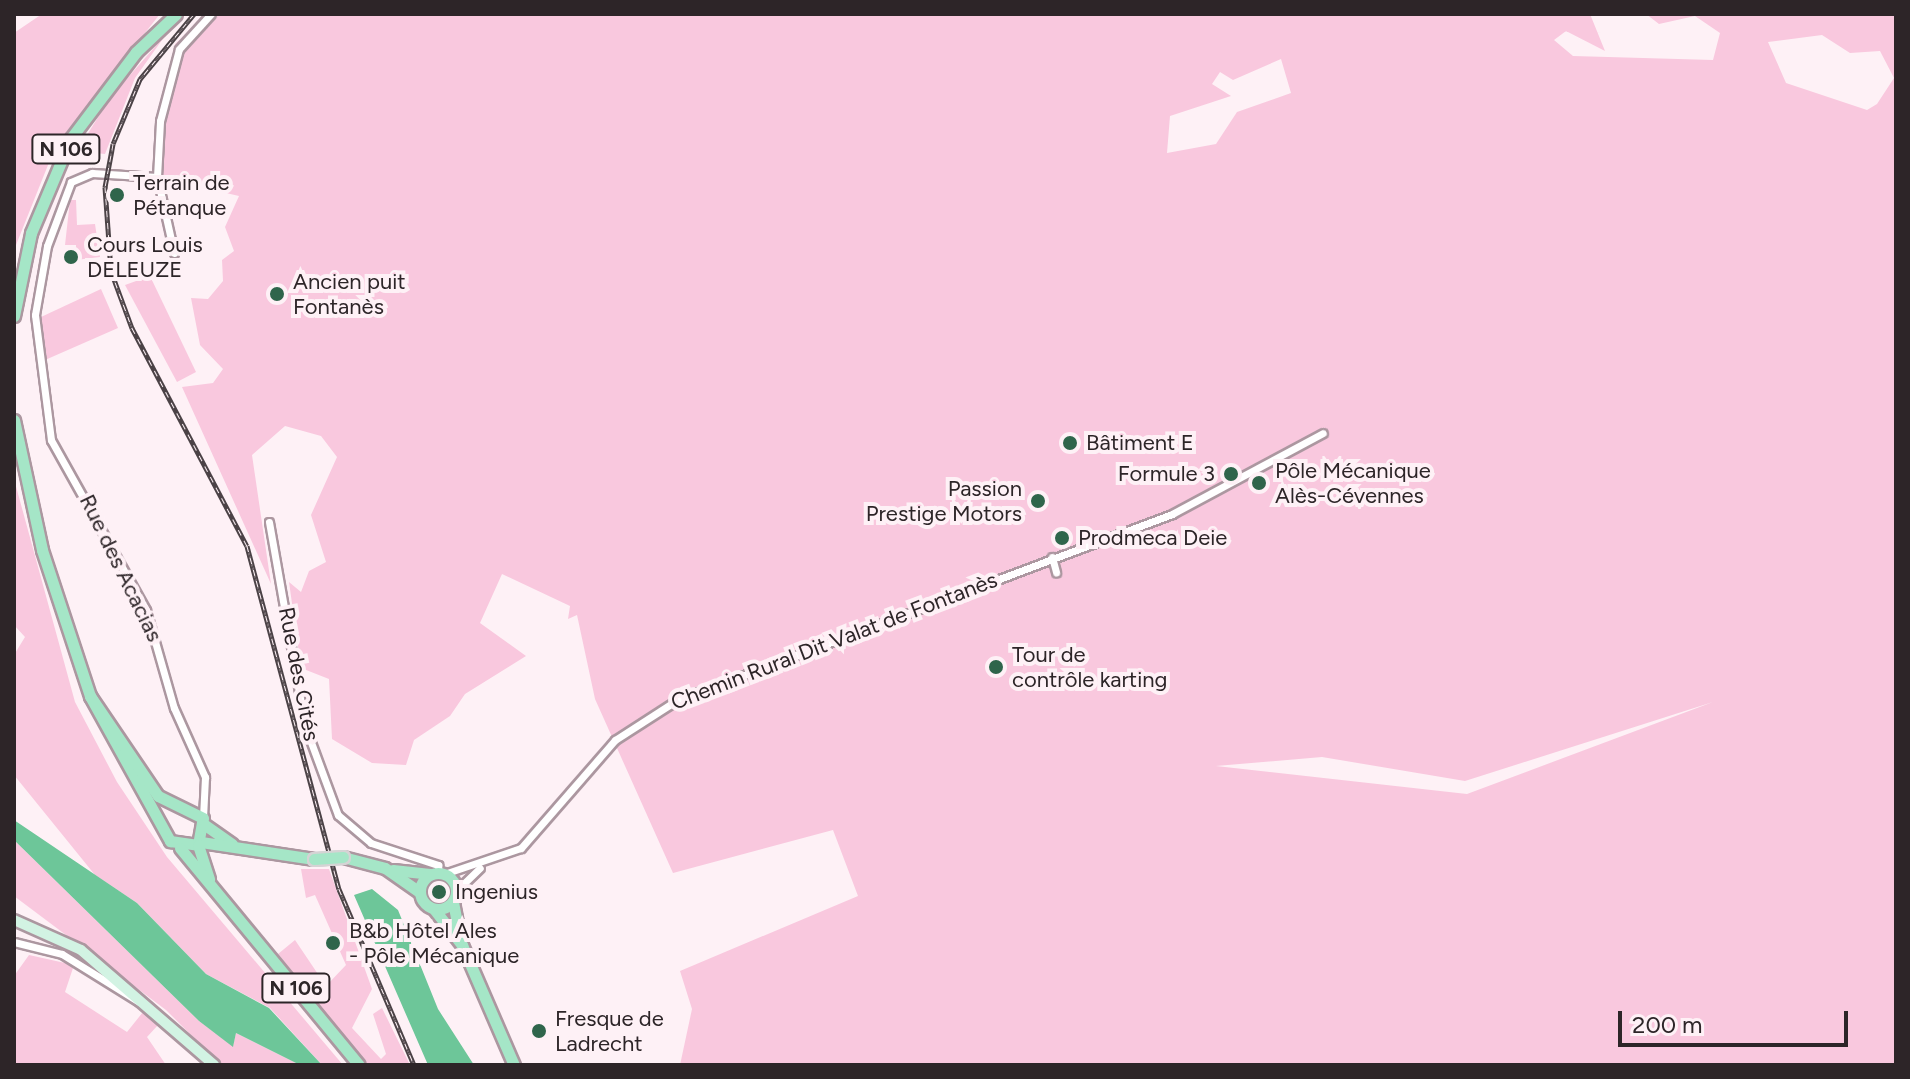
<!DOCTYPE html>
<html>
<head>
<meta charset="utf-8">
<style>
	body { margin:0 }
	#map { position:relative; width:1910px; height:1079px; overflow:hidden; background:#fef1f6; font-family:Figtree,sans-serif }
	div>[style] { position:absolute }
	.green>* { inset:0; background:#f9c8de }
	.water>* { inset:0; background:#6dc699 }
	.roads { filter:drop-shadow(2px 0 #ac97a0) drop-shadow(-2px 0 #ac97a0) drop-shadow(0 2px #ac97a0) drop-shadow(0 -2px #ac97a0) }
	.minor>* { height:7px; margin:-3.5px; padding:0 3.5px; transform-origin:3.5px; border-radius:3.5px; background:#fff }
	.secondary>* { height:10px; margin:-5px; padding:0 5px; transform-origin:5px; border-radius:5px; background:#d2f3e3 }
	.primary>* { height:11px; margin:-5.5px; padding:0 5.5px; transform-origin:5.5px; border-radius:5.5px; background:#a5e6c7 }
	.primary>.ring { margin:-5.5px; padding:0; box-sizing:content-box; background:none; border:11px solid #a5e6c7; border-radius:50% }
	.rail>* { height:5px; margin-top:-2.5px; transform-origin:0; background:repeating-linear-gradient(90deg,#fef1f6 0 6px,#4b4246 0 12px); box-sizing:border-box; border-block:2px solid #4b4246 }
	.bridges { filter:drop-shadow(2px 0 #d5d3d4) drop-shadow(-2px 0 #d5d3d4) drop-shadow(0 2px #d5d3d4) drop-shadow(0 -2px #d5d3d4) }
	.primary-bridge>* { height:11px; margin:-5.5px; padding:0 5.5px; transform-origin:5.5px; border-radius:5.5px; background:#a5e6c7 }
	.dots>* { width:22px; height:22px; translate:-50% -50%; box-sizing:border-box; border:4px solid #fef1f6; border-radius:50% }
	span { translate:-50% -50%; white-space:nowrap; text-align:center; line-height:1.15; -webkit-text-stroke:8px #fef1f6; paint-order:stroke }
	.shield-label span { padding:2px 6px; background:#fef1f6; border:2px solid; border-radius:6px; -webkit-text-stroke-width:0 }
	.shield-label { font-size:20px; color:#2d2528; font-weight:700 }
	.poi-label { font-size:22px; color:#2d2528 }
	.left { translate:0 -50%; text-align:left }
	.right { translate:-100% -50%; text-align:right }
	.street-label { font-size:22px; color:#2d2528 }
	.frame { position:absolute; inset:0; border:16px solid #2d2528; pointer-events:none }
	.scale { position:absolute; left:1618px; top:1011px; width:230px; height:36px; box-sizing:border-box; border:4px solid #2d2528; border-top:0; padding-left:10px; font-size:24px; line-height:28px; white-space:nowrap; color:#2d2528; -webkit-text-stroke:6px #fef1f6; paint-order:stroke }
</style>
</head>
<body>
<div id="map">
	<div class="green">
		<div style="clip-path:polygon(42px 14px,160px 14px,56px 145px,14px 250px,14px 33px)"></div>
		<div style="clip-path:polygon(evenodd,207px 14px,1590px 14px,1605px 51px,1566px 31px,1554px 40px,1573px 56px,1713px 60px,1720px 33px,1695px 16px,1659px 24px,1646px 14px,1896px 14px,1896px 1065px,680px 1065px,692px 1009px,680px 971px,858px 896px,833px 830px,673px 873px,595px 699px,577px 615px,568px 619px,570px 606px,502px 574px,480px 623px,526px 656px,465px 694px,450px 716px,414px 740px,406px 765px,372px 763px,332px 739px,329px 679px,301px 668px,289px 582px,301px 592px,309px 571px,326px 562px,311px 515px,337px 457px,321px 436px,285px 426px,252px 455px,271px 584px,182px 387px,213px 383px,223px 369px,200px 345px,191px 298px,208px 299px,223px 281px,222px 260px,234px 251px,225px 227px,239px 196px,157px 177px,175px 44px,207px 14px,1822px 35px,1850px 53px,1880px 51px,1894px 78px,1877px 104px,1867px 110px,1786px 83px,1768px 42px,1822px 35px,207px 14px,1281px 59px,1291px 93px,1237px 112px,1216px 144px,1167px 153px,1170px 116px,1231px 96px,1212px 84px,1220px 72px,1233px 80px,1281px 59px,207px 14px,1713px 702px,1467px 794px,1216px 766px,1322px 757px,1465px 781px,1713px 702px)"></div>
		<div style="clip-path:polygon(167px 33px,135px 78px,105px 154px,77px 151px,110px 98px)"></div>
		<div style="clip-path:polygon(70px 200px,76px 200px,77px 225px,95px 224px,100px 257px,76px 260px,76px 245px,65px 245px)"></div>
		<div style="clip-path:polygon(150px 276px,196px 372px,177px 382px,125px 285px)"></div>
		<div style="clip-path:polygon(101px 289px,118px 328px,45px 360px,41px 317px)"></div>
		<div style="clip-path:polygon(14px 479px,75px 702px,117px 782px,167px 857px,343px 1065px,322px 1065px,270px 1008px,206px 974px,137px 903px,95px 875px,14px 775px,14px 655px,25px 637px,14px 625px)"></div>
		<div style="clip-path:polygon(14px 840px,199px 1021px,233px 1046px,236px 1033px,300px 1065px,221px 1065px,166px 1010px,14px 896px)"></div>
		<div style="clip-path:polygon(301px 869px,329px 869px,372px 989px,352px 1028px,381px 1059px,386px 1054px,373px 1014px,382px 1008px,410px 1065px,366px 1065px,278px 954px,295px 940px,326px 986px,346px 965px,315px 895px,306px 898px)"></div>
		<div style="clip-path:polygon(29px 955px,74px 965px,65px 992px,127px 1032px,143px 1012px,159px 1024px,147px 1037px,166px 1065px,14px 1065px,14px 976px)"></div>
	</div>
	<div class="water">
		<div style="clip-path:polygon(14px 820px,137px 903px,206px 974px,269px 1008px,322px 1065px,300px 1065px,236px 1033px,233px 1047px,199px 1021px,14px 840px)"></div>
		<div style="clip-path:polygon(372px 889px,398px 910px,438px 1009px,474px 1065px,428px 1065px,354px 895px)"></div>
	</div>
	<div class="roads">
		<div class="minor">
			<div style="left:157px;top:177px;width:65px;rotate:-176.5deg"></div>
			<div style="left:92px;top:173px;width:23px;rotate:157deg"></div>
			<div style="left:71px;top:182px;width:68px;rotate:110.6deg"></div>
			<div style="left:47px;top:246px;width:70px;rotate:99.9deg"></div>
			<div style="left:35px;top:315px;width:126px;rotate:82.7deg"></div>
			<div style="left:51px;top:440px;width:195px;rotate:60.8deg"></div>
			<div style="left:146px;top:610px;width:102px;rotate:74.1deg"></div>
			<div style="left:174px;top:708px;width:76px;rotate:65.8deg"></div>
			<div style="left:205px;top:777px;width:41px;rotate:92.8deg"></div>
			<div style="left:174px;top:253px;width:78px;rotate:-102.6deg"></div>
			<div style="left:157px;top:177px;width:56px;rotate:-86.9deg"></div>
			<div style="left:160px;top:121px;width:74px;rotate:-75.2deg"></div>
			<div style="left:179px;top:49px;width:47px;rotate:-47.6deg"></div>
			<div style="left:269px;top:522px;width:207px;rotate:80deg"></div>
			<div style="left:305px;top:726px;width:95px;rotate:69.7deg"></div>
			<div style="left:338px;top:815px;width:43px;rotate:40.3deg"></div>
			<div style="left:371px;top:843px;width:71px;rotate:18.2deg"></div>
			<div style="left:438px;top:865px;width:8px;rotate:83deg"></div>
			<div style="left:1052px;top:557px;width:16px;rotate:75deg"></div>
			<div style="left:444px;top:874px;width:81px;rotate:-18.7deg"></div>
			<div style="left:521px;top:848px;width:143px;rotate:-49deg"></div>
			<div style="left:615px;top:740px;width:74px;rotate:-32.8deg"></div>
			<div style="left:677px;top:700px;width:529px;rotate:-20.59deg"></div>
			<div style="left:1172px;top:514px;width:171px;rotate:-28.2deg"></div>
			<div style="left:456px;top:891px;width:33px;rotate:-44deg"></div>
			<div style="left:14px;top:942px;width:49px;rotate:14deg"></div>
			<div style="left:62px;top:954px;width:91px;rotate:31.9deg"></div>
		</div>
		<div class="secondary">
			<div style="left:14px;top:920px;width:73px;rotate:24.1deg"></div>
			<div style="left:81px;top:950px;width:176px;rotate:40.8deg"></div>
		</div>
		<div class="primary">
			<div style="left:14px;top:316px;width:85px;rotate:-78.4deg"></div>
			<div style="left:31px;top:233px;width:103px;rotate:-67.2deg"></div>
			<div style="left:71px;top:138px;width:108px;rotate:-52.9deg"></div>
			<div style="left:136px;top:52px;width:55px;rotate:-43.5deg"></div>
			<div style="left:14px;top:420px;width:133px;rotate:77.8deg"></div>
			<div style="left:42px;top:550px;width:154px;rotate:71.8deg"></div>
			<div style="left:90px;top:696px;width:166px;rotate:61.1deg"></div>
			<div style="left:170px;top:841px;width:28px;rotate:8deg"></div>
			<div style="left:198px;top:845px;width:27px;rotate:-80deg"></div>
			<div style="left:203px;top:818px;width:50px;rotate:-153.9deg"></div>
			<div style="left:158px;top:796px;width:121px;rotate:-124.2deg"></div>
			<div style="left:205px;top:825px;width:33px;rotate:35deg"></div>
			<div style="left:201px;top:842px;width:114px;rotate:8.6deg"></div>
			<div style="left:198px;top:845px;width:36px;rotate:72deg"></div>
			<div style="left:180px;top:848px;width:281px;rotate:50.5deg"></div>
			<div style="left:343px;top:857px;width:43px;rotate:14.7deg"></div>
			<div style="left:385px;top:868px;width:40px;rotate:34.9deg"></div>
			<div style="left:393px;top:870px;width:37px;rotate:6deg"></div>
			<div class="ring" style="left:420px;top:873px;width:25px;height:25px"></div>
			<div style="left:453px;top:902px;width:36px;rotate:79deg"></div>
			<div style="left:434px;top:909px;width:46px;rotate:52.1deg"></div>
			<div style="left:462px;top:945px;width:131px;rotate:66.6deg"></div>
		</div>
	</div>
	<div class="rail">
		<div style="left:194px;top:14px;width:85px;rotate:129.7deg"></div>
		<div style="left:140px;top:79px;width:70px;rotate:112.6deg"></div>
		<div style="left:113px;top:144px;width:44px;rotate:100.5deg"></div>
		<div style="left:105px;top:187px;width:84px;rotate:85.9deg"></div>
		<div style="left:111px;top:271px;width:61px;rotate:69.8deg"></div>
		<div style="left:132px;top:328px;width:246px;rotate:62.2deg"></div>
		<div style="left:247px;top:546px;width:355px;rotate:75deg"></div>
		<div style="left:339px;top:889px;width:191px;rotate:66.9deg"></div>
	</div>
	<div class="bridges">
		<div class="primary-bridge">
			<div style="left:314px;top:859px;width:29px;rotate:-4deg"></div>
		</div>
	</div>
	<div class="dots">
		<div style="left:117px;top:195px;background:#2f654b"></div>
		<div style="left:71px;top:257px;background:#2f654b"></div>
		<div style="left:277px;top:294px;background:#2f654b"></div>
		<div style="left:1070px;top:443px;background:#2f654b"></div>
		<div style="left:1231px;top:474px;background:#2f654b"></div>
		<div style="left:1259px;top:483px;background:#2f654b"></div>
		<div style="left:1038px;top:501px;background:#2f654b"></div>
		<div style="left:1062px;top:538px;background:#2f654b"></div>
		<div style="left:996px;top:667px;background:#2f654b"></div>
		<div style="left:439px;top:892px;background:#2f654b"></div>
		<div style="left:333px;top:943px;background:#2f654b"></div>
		<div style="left:539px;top:1031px;background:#2f654b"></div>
	</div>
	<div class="shield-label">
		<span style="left:66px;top:149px">N 106</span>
		<span style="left:296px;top:988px">N 106</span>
	</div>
	<div class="poi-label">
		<span class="left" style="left:133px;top:195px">Terrain de<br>Pétanque</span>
		<span class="left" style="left:87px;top:257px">Cours Louis<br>DELEUZE</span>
		<span class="left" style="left:293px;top:294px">Ancien puit<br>Fontanès</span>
		<span class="left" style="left:1086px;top:443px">Bâtiment E</span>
		<span class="left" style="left:1275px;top:483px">Pôle Mécanique<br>Alès-Cévennes</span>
		<span class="right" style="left:1215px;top:474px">Formule 3</span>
		<span class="right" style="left:1022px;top:501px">Passion<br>Prestige Motors</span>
		<span class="left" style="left:1078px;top:538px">Prodmeca Deie</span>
		<span class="left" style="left:1012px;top:667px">Tour de<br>contrôle karting</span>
		<span class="left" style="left:455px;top:892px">Ingenius</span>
		<span class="left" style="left:349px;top:943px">B&amp;b Hôtel Ales<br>- Pôle Mécanique</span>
		<span class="left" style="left:555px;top:1031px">Fresque de<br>Ladrecht</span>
	</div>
	<div class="street-label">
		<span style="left:121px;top:568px;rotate:64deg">Rue des Acacias</span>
		<span style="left:834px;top:641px;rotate:-21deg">Chemin Rural Dit Valat de Fontanès</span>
		<span style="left:299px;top:674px;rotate:79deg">Rue des Cités</span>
	</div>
	<div class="frame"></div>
	<div class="scale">200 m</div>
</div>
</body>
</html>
